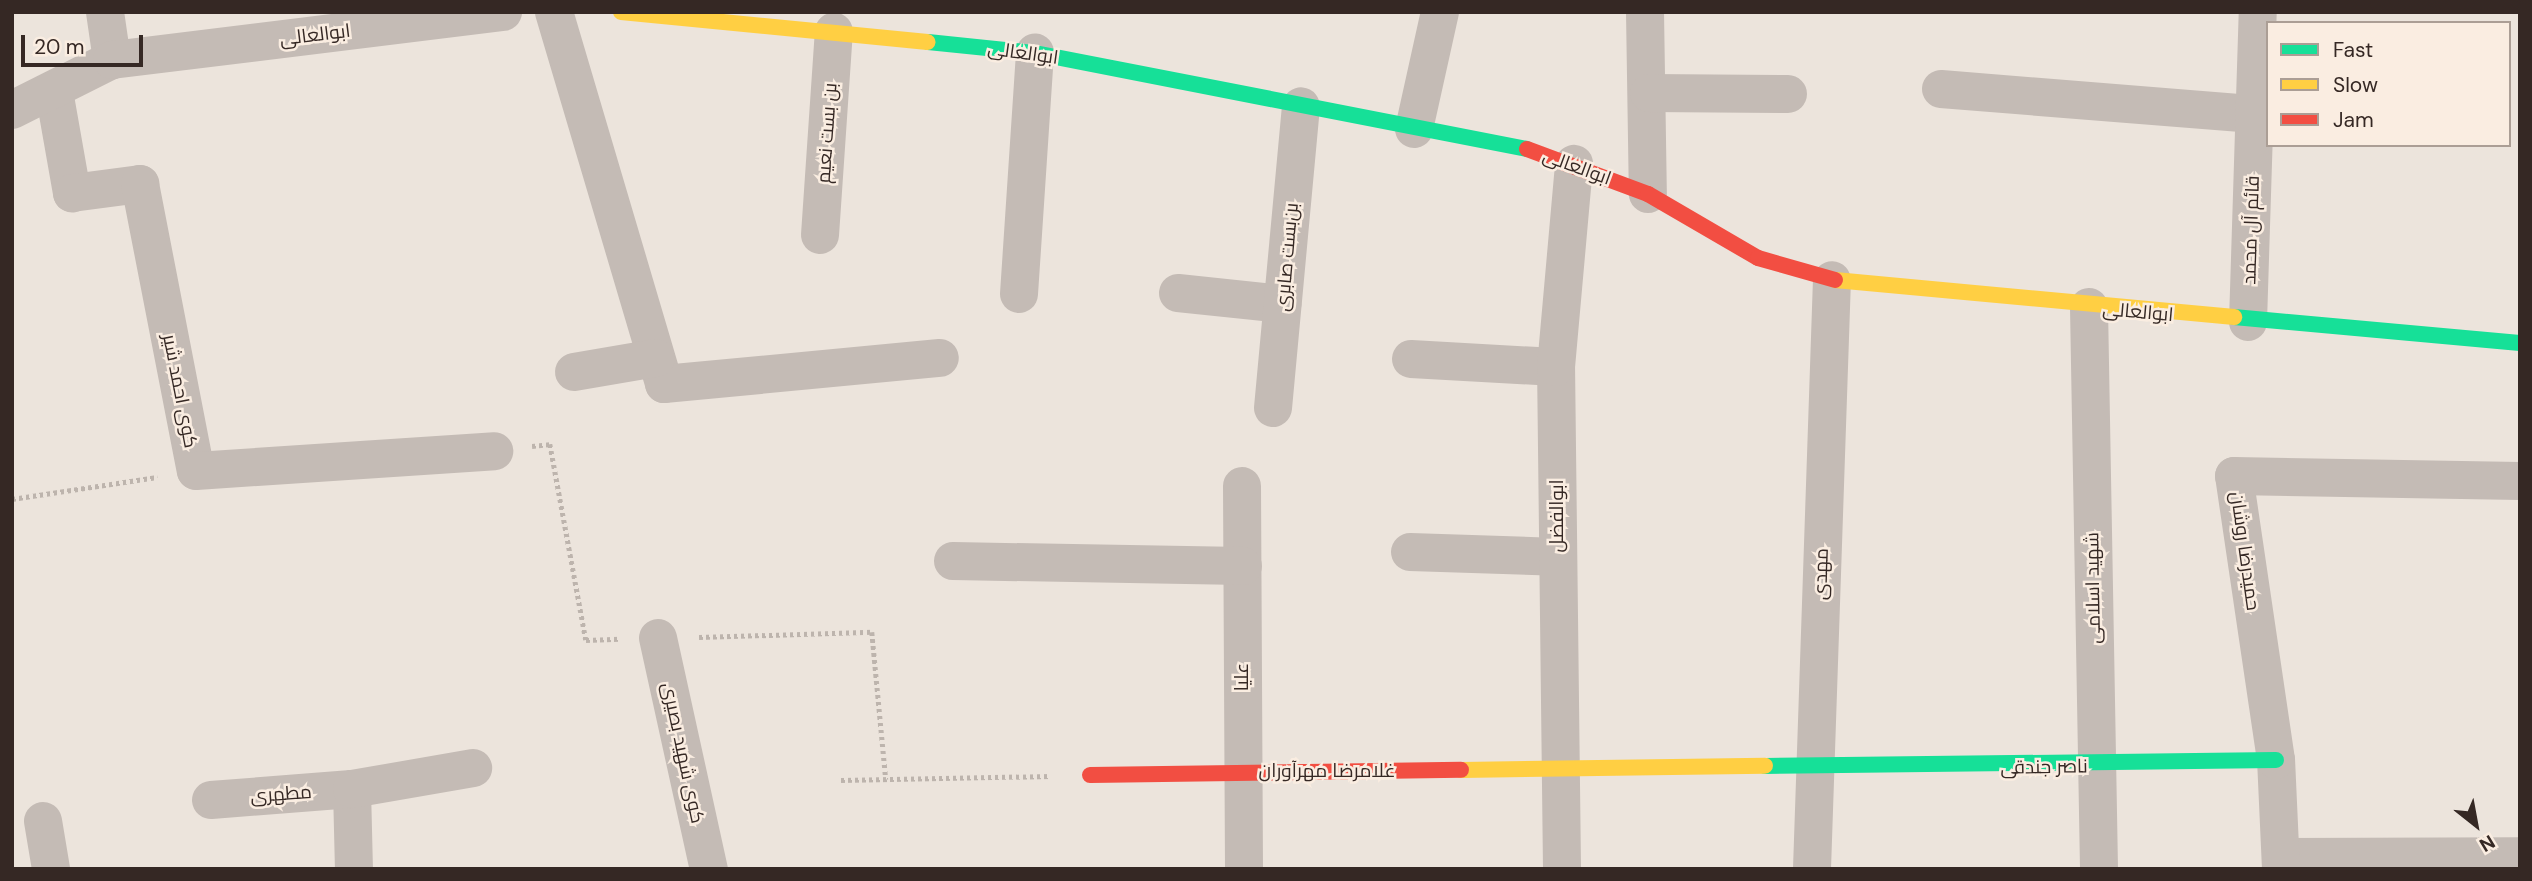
<!DOCTYPE html>
<html>
<head>
<meta charset="utf-8">
<style>
	body { margin:0 }
	#map { position:relative; width:2532px; height:881px; overflow:hidden; background:#ece4dc; font-family:"DM Sans",Cairo,sans-serif }
	div>[style] { position:absolute }
	.path>* { height:4.5px; margin-top:-2.25px; transform-origin:0; background:repeating-linear-gradient(90deg,#bdb4ad 0 3.5px,transparent 0 7px) }
	.street>* { height:38px; margin:-19px; padding:0 19px; transform-origin:19px; border-radius:19px; background:#c4bbb5 }
	.fast>* { height:16px; margin:-8px; padding:0 8px; transform-origin:8px; border-radius:8px; background:#16e098 }
	.slow>* { height:16px; margin:-8px; padding:0 8px; transform-origin:8px; border-radius:8px; background:#ffcf43 }
	.jam>* { height:16px; margin:-8px; padding:0 8px; transform-origin:8px; border-radius:8px; background:#f24e42 }
	span { translate:-50% -50%; white-space:nowrap; text-align:center; line-height:1.15; -webkit-text-stroke:5px #faede1; paint-order:stroke }
	.street-label { font-size:19px; color:#352824 }
	.frame { position:absolute; inset:0; border:14px solid #352824; pointer-events:none }
	.legend { position:absolute; left:2266px; top:21px; width:245px; height:126px; box-sizing:border-box; background:#faede1; border:2px solid #ab9e95; margin:0; padding:9px 12px; list-style:none; font-size:21px; color:#352824 }
	.legend li { display:flex; align-items:center; gap:14px; height:35px }
	.legend b { width:35px; border:2px solid #ab9e95 }
	.north { position:absolute; left:2441px; top:790px; width:70px; height:70px; -webkit-text-stroke:5px #faede1; paint-order:stroke; rotate:149deg; font-size:19px; font-weight:700; line-height:28px; text-align:center; color:#352824 }
	.north::after { content:''; display:block; margin:auto; width:24px; height:32px; background:#352824; clip-path:polygon(50% 0,100% 100%,50% 72%,0 100%) }
	.scale { position:absolute; left:21px; top:35px; width:122px; height:32px; box-sizing:border-box; border:4px solid #352824; border-top:0; padding-left:9px; font-size:21px; line-height:24px; white-space:nowrap; color:#352824; -webkit-text-stroke:5px #faede1; paint-order:stroke }
</style>
</head>
<body>
<div id="map">
	<div class="path">
		<div style="left:532px;top:446px;width:18px;rotate:-6deg"></div>
		<div style="left:550px;top:444px;width:199px;rotate:79.6deg"></div>
		<div style="left:586px;top:640px;width:34px;rotate:-2deg"></div>
		<div style="left:12px;top:499px;width:147px;rotate:-8.6deg"></div>
		<div style="left:699px;top:637px;width:173px;rotate:-1.7deg"></div>
		<div style="left:872px;top:632px;width:148px;rotate:84.6deg"></div>
		<div style="left:841px;top:780px;width:210px;rotate:-1.1deg"></div>
	</div>
	<div class="street">
		<div style="left:105px;top:12px;width:49px;rotate:81.7deg"></div>
		<div style="left:554px;top:12px;width:388px;rotate:73.5deg"></div>
		<div style="left:664px;top:384px;width:277px;rotate:-5.4deg"></div>
		<div style="left:1645px;top:12px;width:182px;rotate:89.1deg"></div>
		<div style="left:1941px;top:89px;width:314px;rotate:4.6deg"></div>
		<div style="left:54px;top:91px;width:104px;rotate:80deg"></div>
		<div style="left:72px;top:193px;width:69px;rotate:-7.5deg"></div>
		<div style="left:140px;top:184px;width:292px;rotate:79deg"></div>
		<div style="left:196px;top:471px;width:299px;rotate:-3.8deg"></div>
		<div style="left:1649px;top:93px;width:139px;rotate:0.4deg"></div>
		<div style="left:12px;top:110px;width:112px;rotate:-26.6deg"></div>
		<div style="left:112px;top:60px;width:394px;rotate:-7deg"></div>
		<div style="left:1414px;top:129px;width:120px;rotate:-77.5deg"></div>
		<div style="left:820px;top:235px;width:204px;rotate:-86.1deg"></div>
		<div style="left:1178px;top:293px;width:105px;rotate:6deg"></div>
		<div style="left:1019px;top:294px;width:242px;rotate:-86.2deg"></div>
		<div style="left:2089px;top:307px;width:562px;rotate:88.98deg"></div>
		<div style="left:2248px;top:322px;width:310px;rotate:-88.2deg"></div>
		<div style="left:1411px;top:359px;width:145px;rotate:3.2deg"></div>
		<div style="left:574px;top:372px;width:83px;rotate:-9.7deg"></div>
		<div style="left:1273px;top:408px;width:303px;rotate:-84.7deg"></div>
		<div style="left:1242px;top:486px;width:383px;rotate:89.7deg"></div>
		<div style="left:1410px;top:552px;width:147px;rotate:1.9deg"></div>
		<div style="left:953px;top:561px;width:290px;rotate:1deg"></div>
		<div style="left:658px;top:638px;width:237px;rotate:77.6deg"></div>
		<div style="left:352px;top:789px;width:80px;rotate:88.6deg"></div>
		<div style="left:211px;top:800px;width:141px;rotate:-4.5deg"></div>
		<div style="left:352px;top:789px;width:123px;rotate:-9.8deg"></div>
		<div style="left:43px;top:821px;width:49px;rotate:80.5deg"></div>
		<div style="left:2281px;top:857px;width:239px;rotate:-0.2deg"></div>
		<div style="left:1562px;top:869px;width:502px;rotate:-90.68deg"></div>
		<div style="left:1556px;top:367px;width:204px;rotate:-84.9deg"></div>
		<div style="left:1812px;top:869px;width:589px;rotate:-88.06deg"></div>
		<div style="left:2281px;top:869px;width:109px;rotate:-92.6deg"></div>
		<div style="left:2276px;top:760px;width:287px;rotate:-98.4deg"></div>
		<div style="left:2234px;top:476px;width:286px;rotate:1deg"></div>
	</div>
	<div class="fast">
		<div style="left:928px;top:42px;width:108px;rotate:5.9deg"></div>
		<div style="left:1035px;top:53px;width:501px;rotate:11.04deg"></div>
		<div style="left:2234px;top:317px;width:287px;rotate:5.2deg"></div>
		<div style="left:1765px;top:766px;width:511px;rotate:-0.67deg"></div>
	</div>
	<div class="slow">
		<div style="left:621px;top:12px;width:308px;rotate:5.6deg"></div>
		<div style="left:1835px;top:280px;width:401px;rotate:5.3deg"></div>
		<div style="left:1461px;top:770px;width:304px;rotate:-0.8deg"></div>
	</div>
	<div class="jam">
		<div style="left:1527px;top:149px;width:129px;rotate:20.4deg"></div>
		<div style="left:1648px;top:194px;width:127px;rotate:30.2deg"></div>
		<div style="left:1758px;top:258px;width:80px;rotate:15.9deg"></div>
		<div style="left:1090px;top:775px;width:371px;rotate:-0.8deg"></div>
	</div>
	<div class="street-label">
		<span style="left:315px;top:35px;rotate:-7deg">ابوالعالی</span>
		<span style="left:1023px;top:53px;rotate:8deg">ابوالعالی</span>
		<span style="left:827px;top:133px;rotate:-86deg">بن بست نعیم</span>
		<span style="left:1577px;top:167px;rotate:20deg">ابوالعالی</span>
		<span style="left:2251px;top:230px;rotate:-88deg">قائم آل محمد</span>
		<span style="left:1287px;top:257px;rotate:-85deg">بن‌بست صابری</span>
		<span style="left:2138px;top:312px;rotate:5deg">ابوالعالی</span>
		<span style="left:180px;top:391px;rotate:79deg">کوی احمد شیر</span>
		<span style="left:1557px;top:516px;rotate:-90deg">ابوالفضل</span>
		<span style="left:2245px;top:551px;rotate:82deg">حمیدرضا روشان</span>
		<span style="left:1821px;top:574px;rotate:-88deg">مهدی</span>
		<span style="left:2093px;top:588px;rotate:-91deg">شهید اسلامی</span>
		<span style="left:1242px;top:677px;rotate:-90deg">علیا</span>
		<span style="left:683px;top:753px;rotate:78deg">کوی شهید بصیری</span>
		<span style="left:2044px;top:767px;rotate:-1deg">ناصر جندقی</span>
		<span style="left:1327px;top:771px">غلامرضا مهرآوران</span>
		<span style="left:281px;top:794px;rotate:-4deg">مطهری</span>
	</div>
	<div class="frame"></div>
	<ul class="legend">
	<li><b style="height:9px;background:#16e098"></b>Fast</li>
	<li><b style="height:9px;background:#ffcf43"></b>Slow</li>
	<li><b style="height:9px;background:#f24e42"></b>Jam</li>
	</ul>
	<div class="north">N</div>
	<div class="scale">20 m</div>
</div>
</body>
</html>
